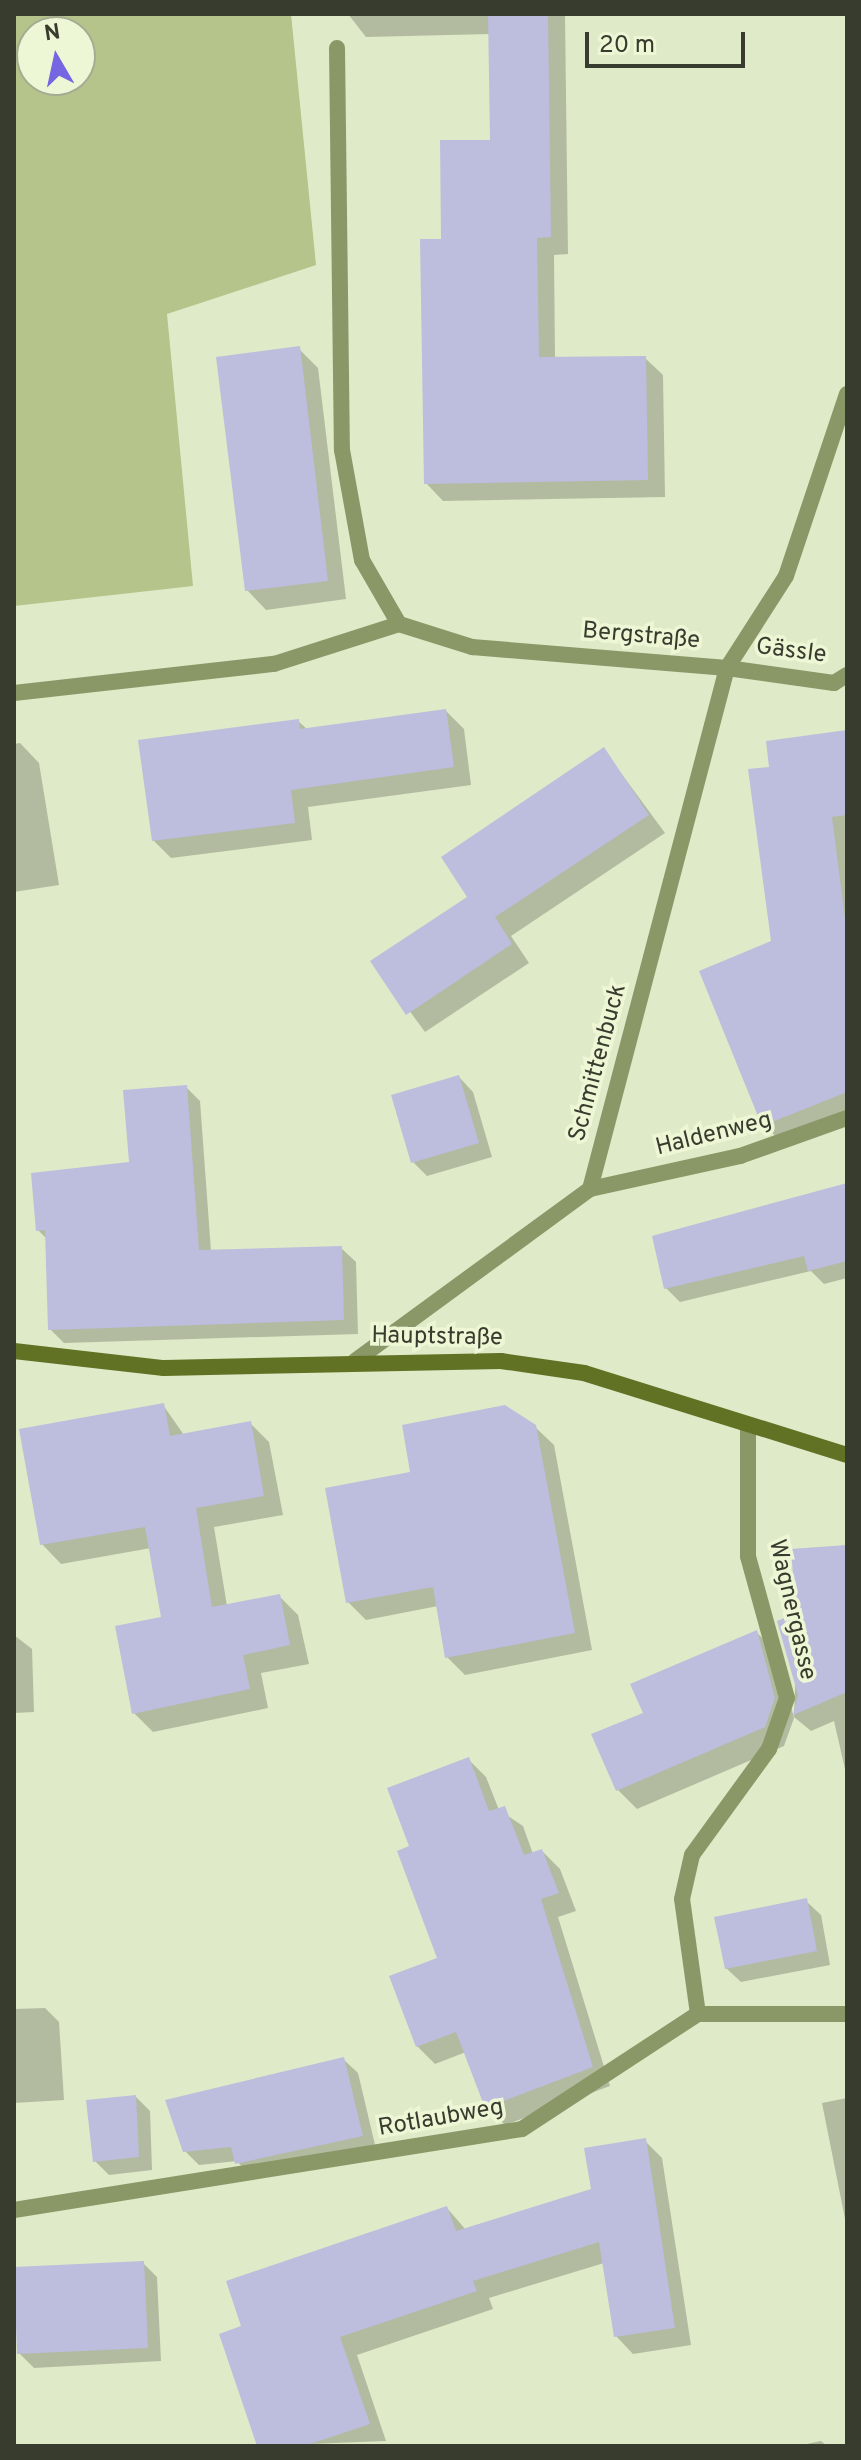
<!DOCTYPE html>
<html>
<head>
<meta charset="utf-8">
<style>
	body { margin:0 }
	#map { position:relative; width:861px; height:2460px; overflow:hidden; background:#dfeac8; font-family:Overpass,sans-serif }
	div>[style] { position:absolute }
	.green>* { inset:0; background:#b4c48a }
	.shadow>* { inset:0; background:#0003 }
	.building>* { inset:0; background:#bdbddd }
	.street>* { height:16px; margin:-8px; padding:0 8px; transform-origin:8px; border-radius:8px; background:#8a9868 }
	.secondary>* { height:16px; margin:-8px; padding:0 8px; transform-origin:8px; border-radius:8px; background:#617224 }
	span { translate:-50% -50%; white-space:nowrap; text-align:center; line-height:1.15; -webkit-text-stroke:7px #edf7d5; paint-order:stroke }
	.street-label { font-size:24px; color:#383c2f }
	.frame { position:absolute; inset:0; border:16px solid #383c2f; pointer-events:none }
	.north { position:absolute; left:16px; top:16px; width:80px; height:80px; box-sizing:border-box; background:#edf7d5; border:2px solid #a5ac93; border-radius:50%; rotate:351deg; font-size:22px; font-weight:700; line-height:32px; text-align:center; color:#383c2f }
	.north::after { content:''; display:block; margin:auto; width:28px; height:36px; background:#7766e1; clip-path:polygon(50% 0,100% 100%,50% 72%,0 100%) }
	.scale { position:absolute; left:585px; top:32px; width:160px; height:36px; box-sizing:border-box; border:4px solid #383c2f; border-top:0; padding-left:10px; font-size:24px; line-height:28px; white-space:nowrap; color:#383c2f; -webkit-text-stroke:6px #edf7d5; paint-order:stroke }
</style>
</head>
<body>
<div id="map">
	<div class="green">
		<div style="clip-path:polygon(evenodd,14px 14px,291px 14px,316px 265px,167px 314px,193px 586px,14px 606px,14px 14px,32px 32px,80px 32px,80px 80px,32px 80px,32px 32px)"></div>
	</div>
	<div class="shadow">
		<div style="clip-path:polygon(348px 14px,565px 14px,568px 254px,554px 255px,555px 359px,645px 358px,663px 375px,665px 497px,443px 501px,426px 483px,444px 241px,492px 142px,490px 34px,366px 37px)"></div>
		<div style="clip-path:polygon(299px 349px,318px 368px,346px 599px,266px 610px,247px 590px)"></div>
		<div style="clip-path:polygon(446px 711px,464px 729px,471px 785px,308px 807px,312px 840px,171px 858px,153px 840px,298px 721px,308px 730px)"></div>
		<div style="clip-path:polygon(847px 732px,847px 1118px,783px 1144px,764px 1124px,773px 942px,771px 768px)"></div>
		<div style="clip-path:polygon(20px 743px,39px 763px,59px 885px,14px 892px,14px 744px)"></div>
		<div style="clip-path:polygon(604px 750px,665px 833px,511px 936px,529px 963px,425px 1032px,373px 961px,470px 897px)"></div>
		<div style="clip-path:polygon(459px 1077px,473px 1092px,492px 1157px,427px 1176px,413px 1162px)"></div>
		<div style="clip-path:polygon(186px 1087px,200px 1101px,211px 1251px,341px 1248px,356px 1262px,358px 1334px,64px 1343px,50px 1329px,47px 1239px,38px 1230px,131px 1164px)"></div>
		<div style="clip-path:polygon(847px 1185px,847px 1278px,824px 1284px,811px 1271px,680px 1302px,666px 1288px)"></div>
		<div style="clip-path:polygon(163px 1405px,184px 1435px,250px 1423px,269px 1442px,283px 1515px,214px 1527px,227px 1606px,279px 1596px,298px 1615px,309px 1664px,261px 1673px,268px 1708px,153px 1732px,134px 1713px,163px 1619px,151px 1548px,61px 1564px,42px 1544px)"></div>
		<div style="clip-path:polygon(535px 1427px,554px 1445px,592px 1650px,465px 1675px,447px 1657px,438px 1606px,366px 1620px,348px 1602px,413px 1474px)"></div>
		<div style="clip-path:polygon(847px 1547px,847px 1778px,834px 1721px,811px 1731px,794px 1717px,798px 1614px)"></div>
		<div style="clip-path:polygon(756px 1632px,776px 1651px,794px 1718px,784px 1746px,637px 1809px,618px 1790px)"></div>
		<div style="clip-path:polygon(14px 1635px,32px 1649px,34px 1712px,14px 1713px)"></div>
		<div style="clip-path:polygon(468px 1759px,486px 1777px,499px 1810px,523px 1826px,533px 1854px,542px 1851px,560px 1869px,576px 1911px,558px 1917px,610px 2086px,505px 2125px,487px 2107px,466px 2052px,435px 2064px,417px 2046px,440px 1959px,412px 1847px)"></div>
		<div style="clip-path:polygon(806px 1901px,821px 1915px,830px 1965px,741px 1982px,726px 1968px)"></div>
		<div style="clip-path:polygon(45px 2008px,59px 2022px,64px 2100px,14px 2103px,14px 2009px)"></div>
		<div style="clip-path:polygon(343px 2059px,358px 2073px,376px 2149px,251px 2177px,237px 2161px,199px 2165px,185px 2151px)"></div>
		<div style="clip-path:polygon(136px 2097px,150px 2111px,152px 2170px,109px 2175px,95px 2161px)"></div>
		<div style="clip-path:polygon(847px 2098px,847px 2229px,822px 2103px)"></div>
		<div style="clip-path:polygon(645px 2141px,662px 2158px,691px 2345px,633px 2354px,616px 2336px,604px 2263px,489px 2298px,493px 2309px,357px 2355px,386px 2441px,259px 2446px,244px 2327px,447px 2208px,466px 2230px,593px 2190px)"></div>
		<div style="clip-path:polygon(143px 2263px,157px 2277px,161px 2361px,34px 2368px,19px 2353px,14px 2269px)"></div>
		<div style="clip-path:polygon(821px 2441px,827px 2446px,797px 2446px)"></div>
	</div>
	<div class="building">
		<div style="clip-path:polygon(488px 14px,548px 14px,551px 237px,537px 238px,539px 357px,646px 356px,648px 480px,424px 484px,420px 239px,441px 239px,440px 140px,490px 140px)"></div>
		<div style="clip-path:polygon(300px 346px,328px 581px,245px 591px,216px 357px)"></div>
		<div style="clip-path:polygon(446px 709px,454px 767px,291px 790px,295px 823px,152px 841px,138px 740px,299px 719px,300px 729px)"></div>
		<div style="clip-path:polygon(847px 730px,847px 815px,832px 817px,847px 935px,847px 1092px,762px 1126px,699px 971px,771px 941px,748px 769px,769px 767px,766px 741px)"></div>
		<div style="clip-path:polygon(604px 747px,649px 815px,495px 917px,512px 944px,406px 1015px,370px 961px,467px 897px,441px 857px)"></div>
		<div style="clip-path:polygon(459px 1075px,479px 1143px,411px 1163px,391px 1095px)"></div>
		<div style="clip-path:polygon(187px 1085px,199px 1250px,342px 1246px,344px 1320px,48px 1330px,45px 1230px,36px 1231px,31px 1173px,129px 1162px,123px 1090px)"></div>
		<div style="clip-path:polygon(847px 1183px,847px 1261px,808px 1271px,804px 1256px,664px 1289px,652px 1236px)"></div>
		<div style="clip-path:polygon(164px 1403px,170px 1436px,251px 1421px,264px 1496px,196px 1508px,212px 1607px,280px 1594px,290px 1645px,243px 1655px,250px 1689px,132px 1714px,115px 1626px,161px 1617px,145px 1527px,40px 1545px,19px 1429px)"></div>
		<div style="clip-path:polygon(505px 1405px,536px 1425px,575px 1633px,445px 1658px,433px 1587px,346px 1603px,325px 1488px,410px 1472px,402px 1425px)"></div>
		<div style="clip-path:polygon(847px 1545px,847px 1692px,793px 1715px,798px 1695px,777px 1621px,796px 1613px,791px 1549px)"></div>
		<div style="clip-path:polygon(757px 1630px,775px 1698px,765px 1727px,616px 1791px,591px 1734px,643px 1713px,630px 1684px)"></div>
		<div style="clip-path:polygon(469px 1757px,489px 1811px,505px 1806px,524px 1855px,542px 1849px,559px 1893px,541px 1899px,593px 2067px,485px 2108px,456px 2032px,416px 2047px,389px 1976px,437px 1958px,397px 1851px,409px 1846px,387px 1788px)"></div>
		<div style="clip-path:polygon(807px 1898px,817px 1951px,725px 1969px,714px 1917px)"></div>
		<div style="clip-path:polygon(344px 2057px,363px 2136px,235px 2164px,231px 2147px,183px 2152px,165px 2100px)"></div>
		<div style="clip-path:polygon(136px 2095px,139px 2157px,93px 2162px,86px 2100px)"></div>
		<div style="clip-path:polygon(646px 2138px,675px 2328px,614px 2337px,599px 2242px,473px 2281px,477px 2291px,340px 2337px,370px 2424px,304px 2446px,257px 2446px,219px 2334px,241px 2326px,226px 2281px,447px 2206px,456px 2231px,591px 2189px,584px 2148px)"></div>
		<div style="clip-path:polygon(144px 2261px,148px 2348px,17px 2354px,14px 2267px)"></div>
	</div>
	<div class="street">
		<div style="left:337px;top:48px;width:402px;rotate:89.3deg"></div>
		<div style="left:342px;top:450px;width:112px;rotate:79.7deg"></div>
		<div style="left:362px;top:560px;width:74px;rotate:60deg"></div>
		<div style="left:399px;top:624px;width:77px;rotate:17.5deg"></div>
		<div style="left:472px;top:647px;width:256px;rotate:4.7deg"></div>
		<div style="left:727px;top:668px;width:109px;rotate:-57.3deg"></div>
		<div style="left:786px;top:576px;width:192px;rotate:-71.5deg"></div>
		<div style="left:14px;top:693px;width:262px;rotate:-6.4deg"></div>
		<div style="left:274px;top:664px;width:131px;rotate:-17.7deg"></div>
		<div style="left:590px;top:1189px;width:154px;rotate:-12.4deg"></div>
		<div style="left:740px;top:1156px;width:114px;rotate:-19.6deg"></div>
		<div style="left:355px;top:1361px;width:291px;rotate:-36.2deg"></div>
		<div style="left:590px;top:1189px;width:539px;rotate:-75.27deg"></div>
		<div style="left:727px;top:668px;width:108px;rotate:8deg"></div>
		<div style="left:834px;top:683px;width:15px;rotate:-32deg"></div>
		<div style="left:698px;top:2014px;width:116px;rotate:-97.9deg"></div>
		<div style="left:682px;top:1899px;width:45px;rotate:-77.2deg"></div>
		<div style="left:692px;top:1855px;width:131px;rotate:-54deg"></div>
		<div style="left:769px;top:1749px;width:54px;rotate:-70.6deg"></div>
		<div style="left:787px;top:1698px;width:147px;rotate:-105.4deg"></div>
		<div style="left:748px;top:1556px;width:130px;rotate:-90deg"></div>
		<div style="left:14px;top:2210px;width:514px;rotate:-9.06deg"></div>
		<div style="left:522px;top:2129px;width:210px;rotate:-33.2deg"></div>
		<div style="left:698px;top:2014px;width:149px"></div>
	</div>
	<div class="secondary">
		<div style="left:14px;top:1351px;width:151px;rotate:6.5deg"></div>
		<div style="left:164px;top:1368px;width:337px;rotate:-1.2deg"></div>
		<div style="left:501px;top:1361px;width:84px;rotate:8.2deg"></div>
		<div style="left:584px;top:1373px;width:275px;rotate:17.3deg"></div>
	</div>
	<div class="street-label">
		<span style="left:641px;top:637px;rotate:5deg">Bergstraße</span>
		<span style="left:791px;top:652px;rotate:7deg">Gässle</span>
		<span style="left:599px;top:1063px;rotate:-75deg">Schmittenbuck</span>
		<span style="left:714px;top:1135px;rotate:-14deg">Haldenweg</span>
		<span style="left:437px;top:1338px;rotate:1deg">Hauptstraße</span>
		<span style="left:791px;top:1610px;rotate:77deg">Wagnergasse</span>
		<span style="left:441px;top:2119px;rotate:-10deg">Rotlaubweg</span>
	</div>
	<div class="frame"></div>
	<div class="north">N</div>
	<div class="scale">20 m</div>
</div>
</body>
</html>
